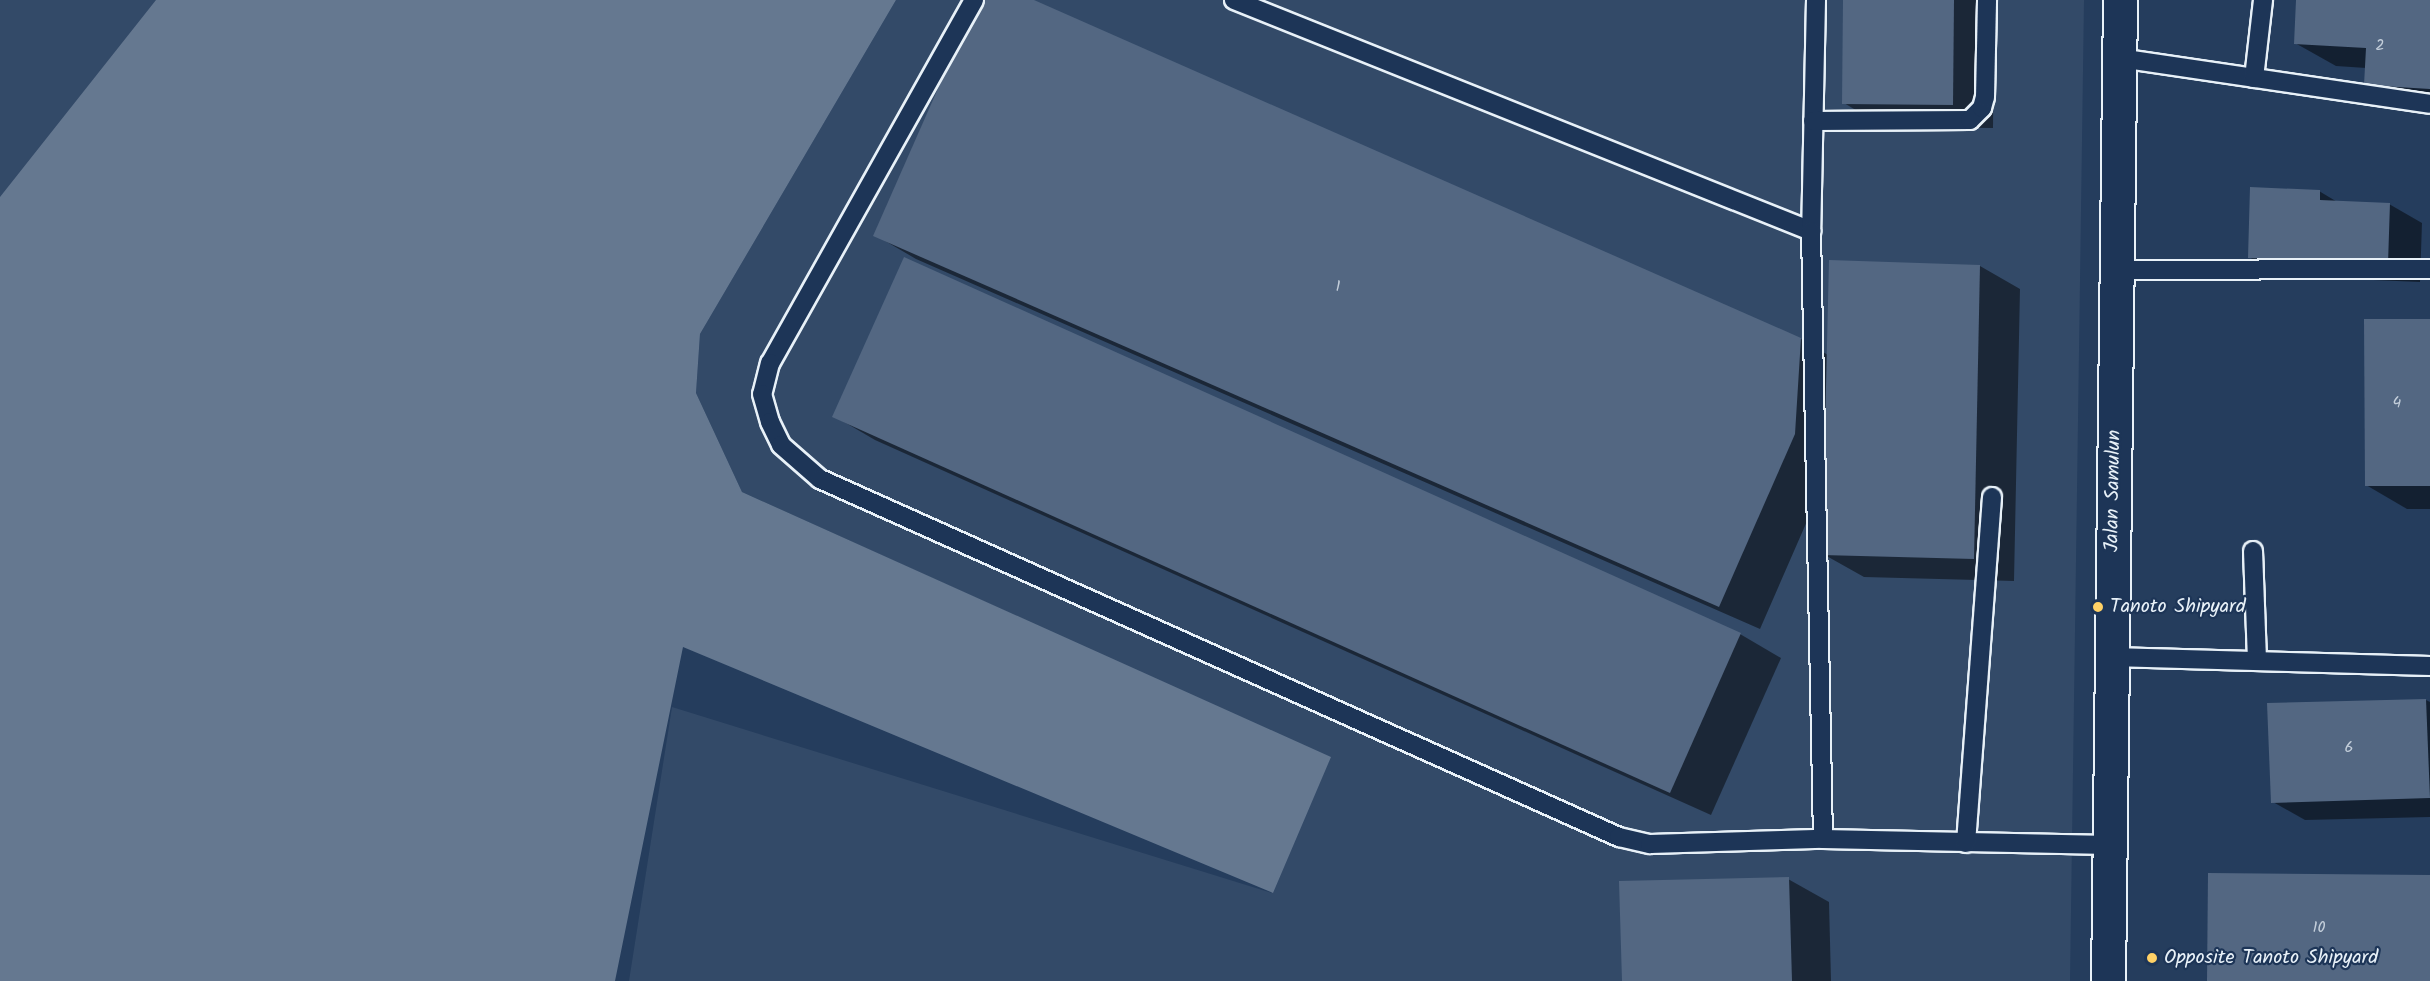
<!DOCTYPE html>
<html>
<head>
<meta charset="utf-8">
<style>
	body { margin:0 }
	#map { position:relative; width:2430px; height:981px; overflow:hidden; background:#253d5d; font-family:Kalam,sans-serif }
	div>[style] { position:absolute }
	.built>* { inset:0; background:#334a68 }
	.water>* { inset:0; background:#657890 }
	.shadow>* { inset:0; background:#0007 }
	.building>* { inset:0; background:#536782 }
	.roads { filter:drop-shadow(2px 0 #e8f1f8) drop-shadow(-2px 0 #e8f1f8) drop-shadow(0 2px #e8f1f8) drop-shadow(0 -2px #e8f1f8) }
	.service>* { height:18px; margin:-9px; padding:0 9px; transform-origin:9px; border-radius:9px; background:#1d3557 }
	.minor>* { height:33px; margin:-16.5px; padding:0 16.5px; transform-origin:16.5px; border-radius:16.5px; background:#1d3557 }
	.dots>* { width:16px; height:16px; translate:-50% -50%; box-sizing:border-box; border:3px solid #1d3557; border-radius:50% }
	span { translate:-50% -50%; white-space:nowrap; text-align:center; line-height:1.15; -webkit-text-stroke:4.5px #1d3557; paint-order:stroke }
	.number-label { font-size:16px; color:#c3ceda }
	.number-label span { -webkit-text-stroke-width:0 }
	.street-label { font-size:20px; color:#e8f1f8 }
	.poi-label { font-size:20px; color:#e8f1f8 }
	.left { translate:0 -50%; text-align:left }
</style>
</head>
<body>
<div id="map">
	<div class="built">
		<div style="clip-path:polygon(0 0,163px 0,0 198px)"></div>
		<div style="clip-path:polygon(896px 0,2084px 0,2070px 981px,629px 981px,672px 707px,1272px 893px,1330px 758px,742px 492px,696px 393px,700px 334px)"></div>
	</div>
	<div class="water">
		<div style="clip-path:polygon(156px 0,896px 0,700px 334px,696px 393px,742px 492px,1331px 757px,1273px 893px,683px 647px,615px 981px,0 981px,0 197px)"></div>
	</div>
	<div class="shadow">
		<div style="clip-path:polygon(1030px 0,1801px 339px,1828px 355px,1980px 266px,2020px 289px,2014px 581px,1864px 577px,1823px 554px,1825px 480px,1760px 629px,916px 259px,875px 235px)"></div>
		<div style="clip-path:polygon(1845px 0,1994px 0,1993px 128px,1884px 127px,1844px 103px)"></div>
		<div style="clip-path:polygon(2297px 0,2430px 0,2430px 109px,2406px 108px,2365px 84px,2366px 68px,2336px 66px,2295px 43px)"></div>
		<div style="clip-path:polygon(2319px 191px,2339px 203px,2389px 204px,2422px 223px,2420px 282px,2282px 276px,2249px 257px)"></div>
		<div style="clip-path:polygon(2430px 321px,2430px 509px,2407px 509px,2366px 485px)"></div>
		<div style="clip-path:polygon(834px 416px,1740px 634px,1781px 658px,1711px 815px,875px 440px)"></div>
		<div style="clip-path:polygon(2426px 700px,2430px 702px,2430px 817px,2305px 820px,2273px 802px)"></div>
		<div style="clip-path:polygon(1788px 879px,1829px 902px,1831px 981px,1624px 981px)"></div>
	</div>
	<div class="building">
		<div style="clip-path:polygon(977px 0,1034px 0,1801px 338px,1795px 434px,1719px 607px,873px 236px)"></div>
		<div style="clip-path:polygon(1843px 0,1954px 0,1953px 105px,1842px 104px)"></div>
		<div style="clip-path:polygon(2296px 0,2430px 0,2430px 89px,2364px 85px,2366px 48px,2294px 44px)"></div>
		<div style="clip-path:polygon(2250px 187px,2320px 190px,2320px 200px,2390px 203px,2388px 264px,2248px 258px)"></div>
		<div style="clip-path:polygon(904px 257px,1741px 633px,1670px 793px,832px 417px)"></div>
		<div style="clip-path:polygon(1829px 260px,1980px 265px,1974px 559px,1822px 555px)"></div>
		<div style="clip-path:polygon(2364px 319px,2430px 319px,2430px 486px,2365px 486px)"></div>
		<div style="clip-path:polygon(2426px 699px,2430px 798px,2271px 803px,2267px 703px)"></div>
		<div style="clip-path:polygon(2208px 873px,2430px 875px,2430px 981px,2207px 981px)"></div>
		<div style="clip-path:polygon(1789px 877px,1792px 981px,1622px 981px,1619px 881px)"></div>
	</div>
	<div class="roads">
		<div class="service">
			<div style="left:974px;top:0;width:416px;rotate:119.3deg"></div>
			<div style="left:770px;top:363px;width:32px;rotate:104deg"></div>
			<div style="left:762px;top:394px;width:29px;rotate:74deg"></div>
			<div style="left:770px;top:422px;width:25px;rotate:64deg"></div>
			<div style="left:781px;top:445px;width:52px;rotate:41.1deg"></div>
			<div style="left:820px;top:479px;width:876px;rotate:24.14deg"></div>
			<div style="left:1619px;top:837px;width:32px;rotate:13deg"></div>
			<div style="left:1650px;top:844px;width:173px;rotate:-1.7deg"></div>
			<div style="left:1823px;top:839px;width:286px;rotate:1.2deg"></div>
			<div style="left:1234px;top:0;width:622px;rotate:21.82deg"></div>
			<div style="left:1816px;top:0;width:231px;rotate:91.2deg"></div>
			<div style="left:1811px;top:231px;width:608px;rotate:88.87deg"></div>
			<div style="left:2119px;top:58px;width:314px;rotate:8.4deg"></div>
			<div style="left:2254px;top:78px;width:79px;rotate:-83.4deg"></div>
			<div style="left:1813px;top:121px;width:157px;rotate:-0.4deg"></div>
			<div style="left:1970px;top:120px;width:17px;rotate:-45deg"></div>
			<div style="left:1982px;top:108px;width:11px;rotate:-75deg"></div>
			<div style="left:1985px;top:97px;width:97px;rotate:-88.8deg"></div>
			<div style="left:2117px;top:270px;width:313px;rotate:-0.2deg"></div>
			<div style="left:2253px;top:551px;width:110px;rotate:87.9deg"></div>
			<div style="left:2112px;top:657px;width:318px;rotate:1.6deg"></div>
			<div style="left:1966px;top:843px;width:347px;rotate:-85.7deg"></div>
		</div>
		<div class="minor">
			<div style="left:2108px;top:981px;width:981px;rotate:-89.3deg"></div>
		</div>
	</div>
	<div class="dots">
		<div style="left:2098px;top:607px;background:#ffd166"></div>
		<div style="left:2152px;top:958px;background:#ffd166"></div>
	</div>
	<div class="number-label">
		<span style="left:2380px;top:46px">2</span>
		<span style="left:1338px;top:287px">1</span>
		<span style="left:2397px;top:403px">4</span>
		<span style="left:2349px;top:748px">6</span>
		<span style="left:2319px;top:928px">10</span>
	</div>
	<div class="street-label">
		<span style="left:2114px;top:491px;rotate:-89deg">Jalan Samulun</span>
	</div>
	<div class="poi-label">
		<span class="left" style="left:2110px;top:607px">Tanoto Shipyard</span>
		<span class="left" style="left:2164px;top:958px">Opposite Tanoto Shipyard</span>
	</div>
</div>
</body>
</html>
